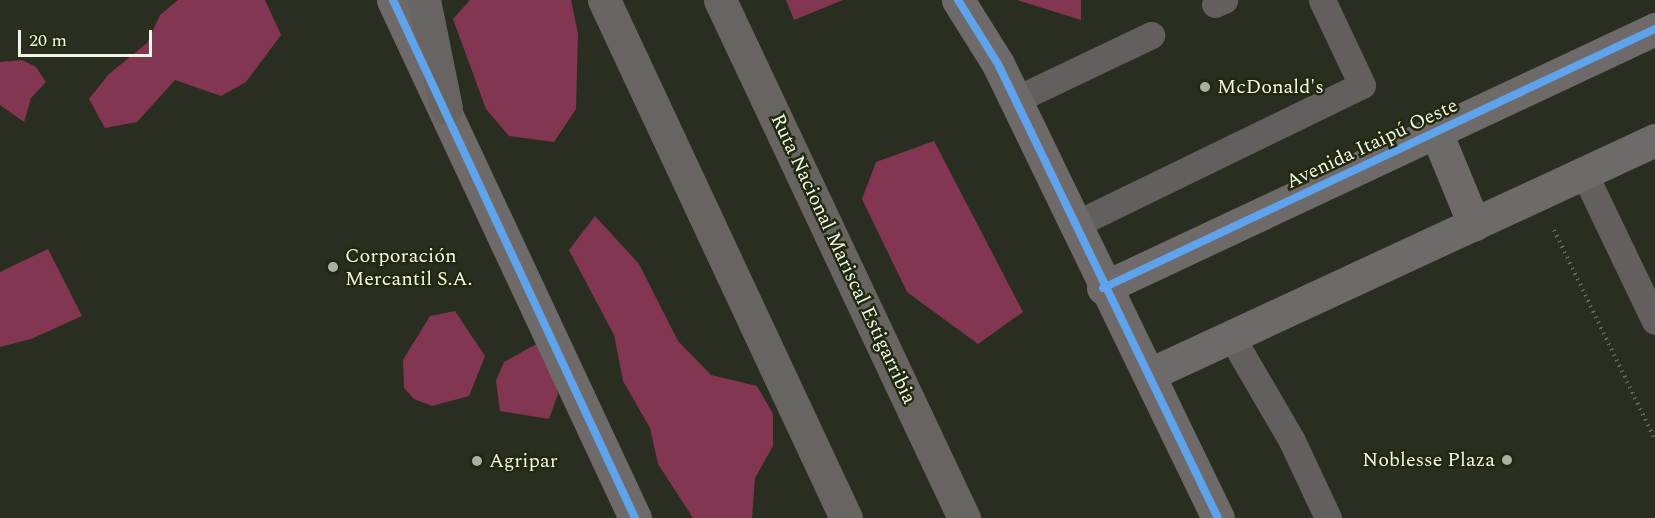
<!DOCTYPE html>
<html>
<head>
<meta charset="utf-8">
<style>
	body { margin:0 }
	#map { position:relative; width:1655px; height:518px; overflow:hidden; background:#2a2e21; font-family:Spectral,serif }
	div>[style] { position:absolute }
	.forest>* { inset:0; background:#833651 }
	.path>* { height:4px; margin-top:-2px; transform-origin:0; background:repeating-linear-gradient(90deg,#666562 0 1.5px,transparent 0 6px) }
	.lane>* { height:27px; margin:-13.5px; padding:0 13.5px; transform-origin:13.5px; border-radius:13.5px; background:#635f5e }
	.secondary>* { height:33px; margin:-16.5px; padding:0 16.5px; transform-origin:16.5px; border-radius:16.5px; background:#6e6a69 }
	.highway>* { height:33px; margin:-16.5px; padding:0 16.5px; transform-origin:16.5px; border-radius:16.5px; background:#686461 }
	.cycleway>* { height:8px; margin:-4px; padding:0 4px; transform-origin:4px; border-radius:4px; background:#60a3ed }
	.dots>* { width:16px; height:16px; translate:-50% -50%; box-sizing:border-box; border:3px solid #212a11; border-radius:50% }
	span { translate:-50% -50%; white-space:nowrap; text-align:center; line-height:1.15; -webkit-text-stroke:5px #212a11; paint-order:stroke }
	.poi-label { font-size:20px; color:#f0f6e6 }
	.left { translate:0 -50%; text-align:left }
	.right { translate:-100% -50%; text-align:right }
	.street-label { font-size:20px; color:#f0f6e6 }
	.scale { position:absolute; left:18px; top:30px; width:134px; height:27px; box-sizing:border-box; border:3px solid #f0f6e6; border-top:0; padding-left:8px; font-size:18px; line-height:21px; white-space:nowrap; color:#f0f6e6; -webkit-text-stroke:4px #212a11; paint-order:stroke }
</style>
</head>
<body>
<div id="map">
	<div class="forest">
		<div style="clip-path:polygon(178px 0,265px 0,281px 35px,246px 82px,221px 96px,175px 80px,137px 122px,105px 128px,89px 99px,109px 74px,147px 43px,160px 15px)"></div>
		<div style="clip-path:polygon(470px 0,571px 0,578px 34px,576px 109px,554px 142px,509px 136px,486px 109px,453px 19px)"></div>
		<div style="clip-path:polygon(786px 0,843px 0,794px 20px)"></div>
		<div style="clip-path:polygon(1017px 0,1081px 0,1081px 20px)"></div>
		<div style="clip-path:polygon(22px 60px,36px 67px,46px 82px,31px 98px,24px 122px,0 105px,0 62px)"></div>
		<div style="clip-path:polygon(934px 141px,1023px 312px,978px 344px,907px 292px,862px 199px,876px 162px)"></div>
		<div style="clip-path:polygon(595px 216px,639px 264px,678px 341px,711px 375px,757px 386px,773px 414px,773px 446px,755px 478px,752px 518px,693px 518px,658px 464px,650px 428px,623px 381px,614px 335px,569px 250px)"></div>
		<div style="clip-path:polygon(48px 249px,82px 316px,31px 339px,0 347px,0 272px)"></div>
		<div style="clip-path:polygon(455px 311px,485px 356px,469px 396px,432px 406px,414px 399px,404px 388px,403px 360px,430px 316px)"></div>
		<div style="clip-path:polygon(540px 342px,552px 364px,558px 394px,549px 419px,500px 411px,496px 381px,504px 362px)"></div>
	</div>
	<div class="path">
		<div style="left:1554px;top:230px;width:233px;rotate:64.3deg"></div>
	</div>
	<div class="lane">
		<div style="left:1215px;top:4px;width:10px;rotate:-24deg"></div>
		<div style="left:1015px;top:100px;width:151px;rotate:-25.5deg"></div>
		<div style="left:1583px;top:171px;width:166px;rotate:64.4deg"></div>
		<div style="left:1074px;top:225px;width:320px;rotate:-25.9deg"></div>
		<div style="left:1362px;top:85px;width:94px;rotate:-115.2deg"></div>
		<div style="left:1231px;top:336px;width:121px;rotate:59.8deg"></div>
		<div style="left:1292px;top:441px;width:85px;rotate:64.9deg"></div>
	</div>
	<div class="secondary">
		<div style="left:393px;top:0;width:572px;rotate:64.96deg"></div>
		<div style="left:958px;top:0;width:75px;rotate:58deg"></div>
		<div style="left:998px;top:64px;width:504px;rotate:64.15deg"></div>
		<div style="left:1436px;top:132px;width:100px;rotate:67.6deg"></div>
		<div style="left:1103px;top:288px;width:610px;rotate:-25.14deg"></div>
		<div style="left:1150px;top:374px;width:557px;rotate:-24.86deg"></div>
	</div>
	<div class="highway">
		<div style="left:424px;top:0;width:110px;rotate:78.5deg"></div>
		<div style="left:604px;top:0;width:572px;rotate:64.96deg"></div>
		<div style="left:720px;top:0;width:573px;rotate:64.78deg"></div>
	</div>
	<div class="cycleway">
		<div style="left:393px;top:0;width:572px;rotate:64.96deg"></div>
		<div style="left:958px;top:0;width:75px;rotate:58deg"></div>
		<div style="left:998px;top:64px;width:504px;rotate:64.15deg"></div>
		<div style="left:1103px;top:288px;width:610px;rotate:-25.14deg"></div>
	</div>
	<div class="dots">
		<div style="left:1205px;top:87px;background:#abb0a1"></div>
		<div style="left:333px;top:267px;background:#abb0a1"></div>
		<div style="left:1507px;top:460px;background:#abb0a1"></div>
		<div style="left:477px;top:461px;background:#abb0a1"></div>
	</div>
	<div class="poi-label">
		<span class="left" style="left:1217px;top:87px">McDonald's</span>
		<span class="left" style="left:345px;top:268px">Corporación<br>Mercantil S.A.</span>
		<span class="right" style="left:1495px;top:460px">Noblesse Plaza</span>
		<span class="left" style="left:489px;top:461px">Agripar</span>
	</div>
	<div class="street-label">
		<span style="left:1372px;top:144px;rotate:-25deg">Avenida Itaipú Oeste</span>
		<span style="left:843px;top:259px;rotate:65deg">Ruta Nacional Mariscal Estigarribia</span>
	</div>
	<div class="scale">20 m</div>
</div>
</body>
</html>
